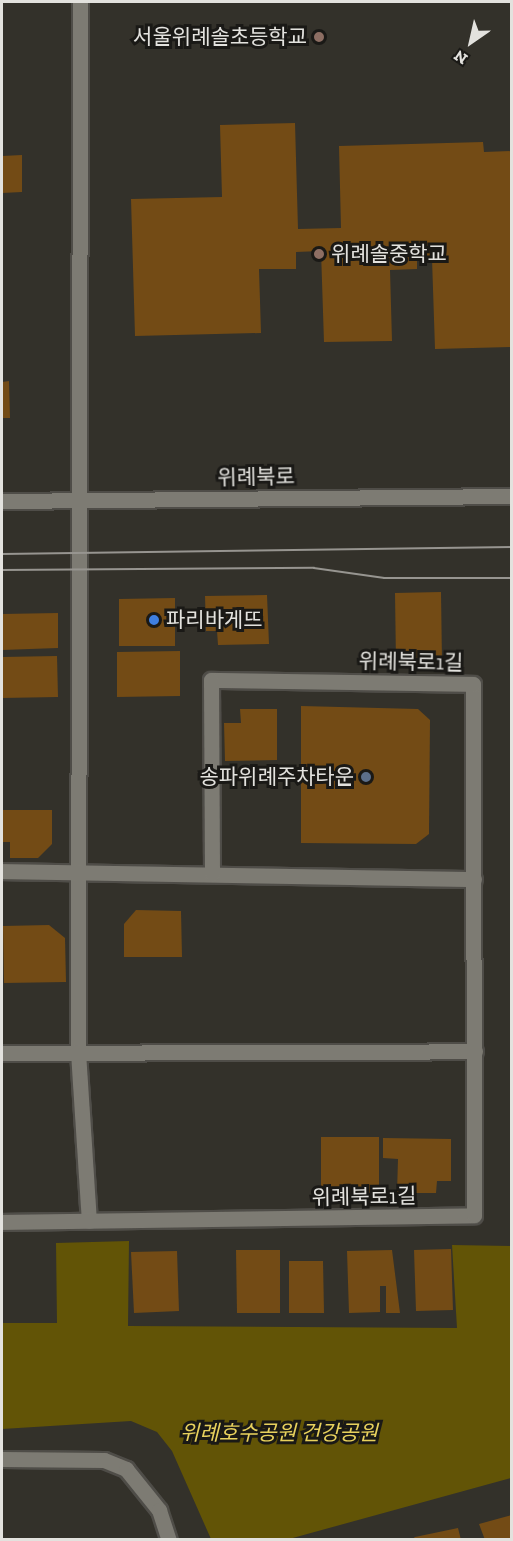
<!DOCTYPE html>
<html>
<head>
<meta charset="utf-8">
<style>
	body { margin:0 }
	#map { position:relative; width:513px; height:1541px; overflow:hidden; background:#33312a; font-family:"Zilla Slab","Noto Sans KR",serif }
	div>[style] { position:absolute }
	.green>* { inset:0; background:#625406 }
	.building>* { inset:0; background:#734b15 }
	.roads { filter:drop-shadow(2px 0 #4f4d48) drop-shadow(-2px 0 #4f4d48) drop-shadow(0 2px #4f4d48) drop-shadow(0 -2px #4f4d48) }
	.street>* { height:15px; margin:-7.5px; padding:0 7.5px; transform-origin:7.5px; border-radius:7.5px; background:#7d7b73 }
	.tram>* { height:1.5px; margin:-0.75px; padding:0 0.75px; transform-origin:0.75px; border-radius:0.75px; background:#979590 }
	.dots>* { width:16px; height:16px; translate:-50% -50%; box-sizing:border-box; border:3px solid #1a1916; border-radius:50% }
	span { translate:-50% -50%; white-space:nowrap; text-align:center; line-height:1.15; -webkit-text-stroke:6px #1a1916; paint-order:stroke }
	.poi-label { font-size:21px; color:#e3e2de }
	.right { translate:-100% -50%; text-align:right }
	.left { translate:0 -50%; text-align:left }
	.street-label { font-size:21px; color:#e3e2de }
	.park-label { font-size:21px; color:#e8d15d; font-style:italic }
	.frame { position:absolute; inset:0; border:3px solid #e3e2de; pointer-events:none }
	.north { position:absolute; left:441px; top:12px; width:60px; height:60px; -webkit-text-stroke:4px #1a1916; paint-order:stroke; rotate:214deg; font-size:16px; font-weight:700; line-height:24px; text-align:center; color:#e3e2de }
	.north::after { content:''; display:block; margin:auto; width:21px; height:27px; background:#e3e2de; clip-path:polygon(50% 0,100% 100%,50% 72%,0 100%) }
</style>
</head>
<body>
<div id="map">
	<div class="green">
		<div style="clip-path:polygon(129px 1241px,128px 1326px,457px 1328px,452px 1245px,511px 1246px,511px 1478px,289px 1539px,211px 1539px,172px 1451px,157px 1432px,131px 1421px,2px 1429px,2px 1323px,57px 1323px,56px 1243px)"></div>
	</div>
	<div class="building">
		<div style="clip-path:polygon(295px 123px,298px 229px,341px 228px,339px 146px,483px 142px,484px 152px,512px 151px,512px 347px,435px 349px,432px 259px,417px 260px,417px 269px,390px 270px,392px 341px,324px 342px,321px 251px,296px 252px,296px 269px,259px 269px,261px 333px,135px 336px,131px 199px,222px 197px,220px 125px)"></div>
		<div style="clip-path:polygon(22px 155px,22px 192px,2px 193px,2px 156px)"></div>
		<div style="clip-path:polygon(9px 381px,10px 418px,2px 418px,2px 382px)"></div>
		<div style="clip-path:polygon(441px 592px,442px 663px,396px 663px,395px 593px)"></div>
		<div style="clip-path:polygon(267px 595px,269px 644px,218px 645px,217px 631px,206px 631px,205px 596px)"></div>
		<div style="clip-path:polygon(175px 598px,175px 646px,119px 646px,119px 599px)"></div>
		<div style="clip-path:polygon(58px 613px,58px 648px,2px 650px,2px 614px)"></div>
		<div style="clip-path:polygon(180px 651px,180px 696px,117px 697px,117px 652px)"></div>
		<div style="clip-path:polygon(57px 656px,58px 697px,2px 698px,2px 657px)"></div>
		<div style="clip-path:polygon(301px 706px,418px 709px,430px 720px,429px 834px,416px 844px,301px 843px)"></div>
		<div style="clip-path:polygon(240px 709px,277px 709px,277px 760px,225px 761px,224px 723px,241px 723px)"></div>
		<div style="clip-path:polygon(2px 810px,52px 810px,52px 844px,38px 858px,10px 858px,10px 842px,2px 842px)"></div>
		<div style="clip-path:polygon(136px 910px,181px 911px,182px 957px,124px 957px,124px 924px)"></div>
		<div style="clip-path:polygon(49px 925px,65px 938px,66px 982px,4px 983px,3px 926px)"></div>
		<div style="clip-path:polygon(321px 1137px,379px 1137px,379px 1194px,321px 1194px)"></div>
		<div style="clip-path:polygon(383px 1138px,451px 1139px,451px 1181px,437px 1181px,436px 1193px,397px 1193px,398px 1159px,383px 1158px)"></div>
		<div style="clip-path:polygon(451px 1249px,453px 1310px,416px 1311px,414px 1250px)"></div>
		<div style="clip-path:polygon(236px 1250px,280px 1250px,280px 1313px,237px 1313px)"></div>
		<div style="clip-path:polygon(392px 1250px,400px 1313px,386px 1313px,386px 1286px,380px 1286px,380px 1312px,349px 1313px,347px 1251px)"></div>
		<div style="clip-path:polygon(177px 1251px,179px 1311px,134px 1313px,131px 1252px)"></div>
		<div style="clip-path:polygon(289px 1261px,323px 1261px,324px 1313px,289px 1313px)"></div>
		<div style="clip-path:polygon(512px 1515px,512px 1540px,485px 1540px,479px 1524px)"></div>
		<div style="clip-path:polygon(458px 1528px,461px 1540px,411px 1540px,415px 1537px)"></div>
	</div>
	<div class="roads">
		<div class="street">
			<div style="left:80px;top:2px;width:1050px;rotate:90.11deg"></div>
			<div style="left:78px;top:1052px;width:169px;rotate:86.3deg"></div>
			<div style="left:2px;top:501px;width:510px;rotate:-0.56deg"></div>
			<div style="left:2px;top:871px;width:472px;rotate:1deg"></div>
			<div style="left:2px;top:1053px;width:473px;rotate:-0.2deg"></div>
			<div style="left:2px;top:1222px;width:472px;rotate:-0.8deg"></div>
			<div style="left:474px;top:1215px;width:531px;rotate:-90.11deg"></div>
			<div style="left:473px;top:684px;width:262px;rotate:-179.1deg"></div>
			<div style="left:211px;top:680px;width:194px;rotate:89.7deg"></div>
			<div style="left:2px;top:1459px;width:102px;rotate:0.6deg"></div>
			<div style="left:104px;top:1460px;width:24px;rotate:22deg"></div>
			<div style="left:126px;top:1469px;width:53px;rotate:51.2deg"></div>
			<div style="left:159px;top:1510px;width:32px;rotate:72deg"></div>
		</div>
	</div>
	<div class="tram">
		<div style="left:2px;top:554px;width:510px;rotate:-0.79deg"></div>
		<div style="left:2px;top:570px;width:312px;rotate:-0.4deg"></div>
		<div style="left:314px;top:568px;width:71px;rotate:8.1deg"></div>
		<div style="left:384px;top:578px;width:128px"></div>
	</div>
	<div class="dots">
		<div style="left:319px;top:37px;background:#8d6e63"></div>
		<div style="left:319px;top:254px;background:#8d6e63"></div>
		<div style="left:154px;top:620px;background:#3f7fe0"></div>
		<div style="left:366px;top:777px;background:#5c6f8a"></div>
	</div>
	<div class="poi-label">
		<span class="right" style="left:307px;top:37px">서울위례솔초등학교</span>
		<span class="left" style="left:331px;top:254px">위례솔중학교</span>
		<span class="left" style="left:166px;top:620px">파리바게뜨</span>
		<span class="right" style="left:354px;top:777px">송파위례주차타운</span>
	</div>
	<div class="street-label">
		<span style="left:256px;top:477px;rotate:-1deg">위례북로</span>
		<span style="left:411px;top:662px;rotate:1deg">위례북로1길</span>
		<span style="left:364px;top:1197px;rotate:-1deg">위례북로1길</span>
	</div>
	<div class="park-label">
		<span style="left:279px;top:1433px">위례호수공원 건강공원</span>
	</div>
	<div class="frame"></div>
	<div class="north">N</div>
</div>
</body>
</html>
